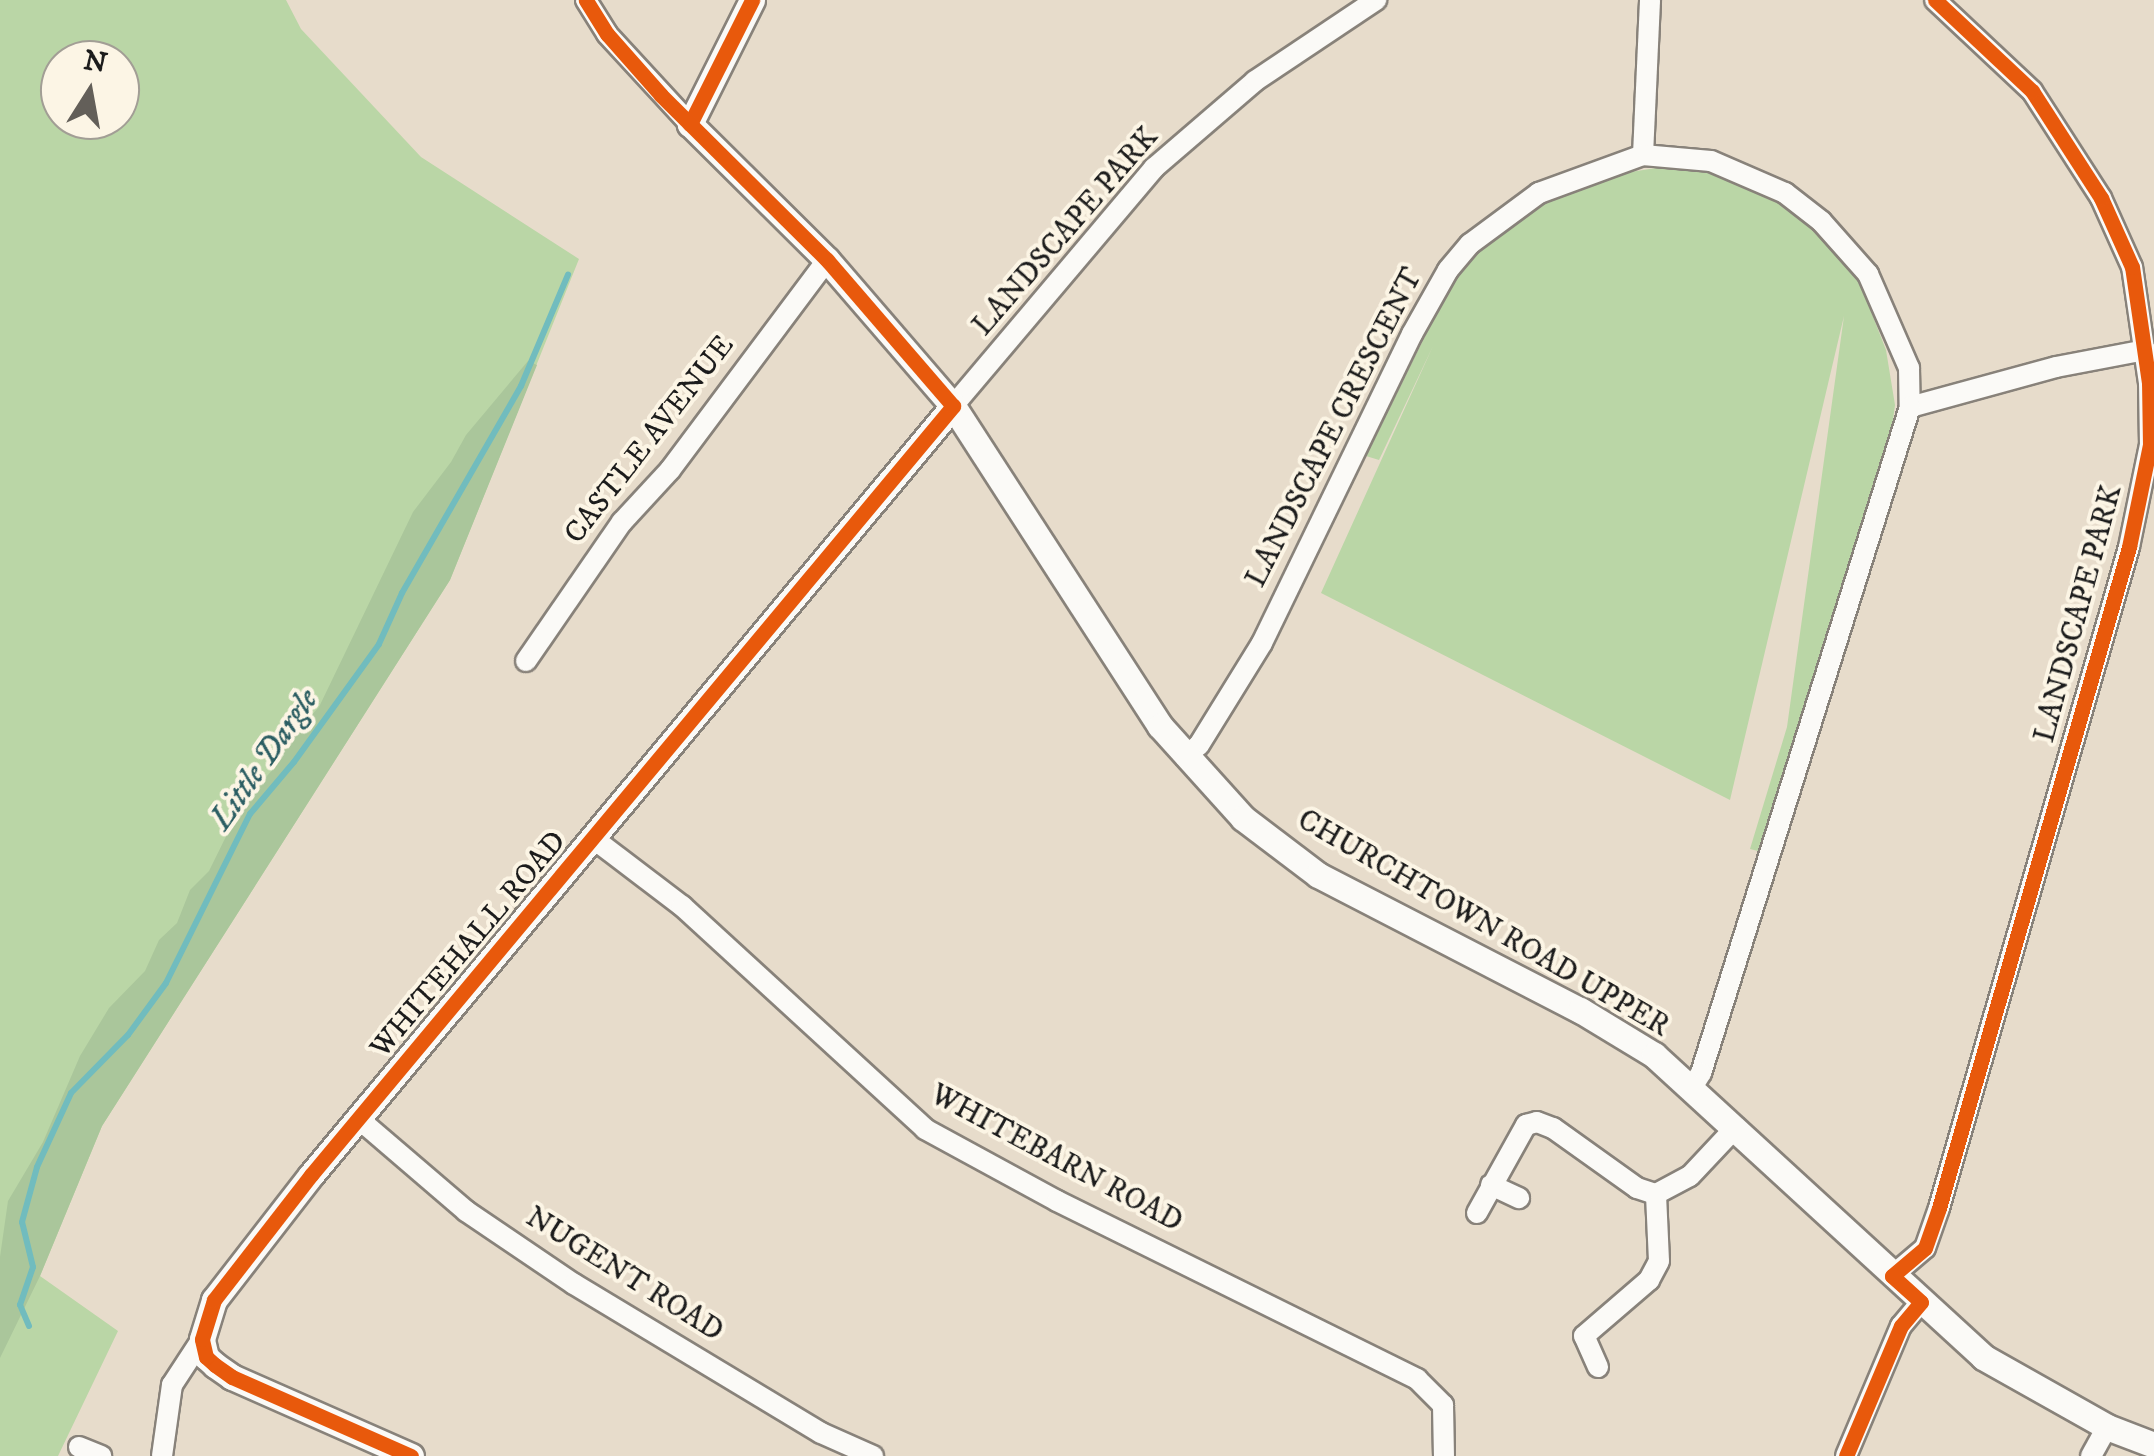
<!DOCTYPE html>
<html>
<head>
<meta charset="utf-8">
<style>
	body { margin:0 }
	#map { position:relative; width:2154px; height:1456px; overflow:hidden; background:#e7dccb; font-family:"IM FELL DW Pica",serif }
	div>[style] { position:absolute }
	.green>* { inset:0; background:#bad6a6 }
	.forest>* { inset:0; background:#aac69b }
	.stream>* { height:6px; margin:-3px; padding:0 3px; transform-origin:3px; border-radius:3px; background:#71bcbe }
	.roads { filter:drop-shadow(2px 0 #88827a) drop-shadow(-2px 0 #88827a) drop-shadow(0 2px #88827a) drop-shadow(0 -2px #88827a) }
	.minor>* { height:20px; margin:-10px; padding:0 10px; transform-origin:10px; border-radius:10px; background:#fbfaf7 }
	.tertiary>* { height:25px; margin:-12.5px; padding:0 12.5px; transform-origin:12.5px; border-radius:12.5px; background:#fbfaf7 }
	.cycleway>* { height:15px; margin:-7.5px; padding:0 7.5px; transform-origin:7.5px; border-radius:7.5px; background:#e8590c }
	span { translate:-50% -50%; white-space:nowrap; text-align:center; line-height:1.15; -webkit-text-stroke:8px #fcf5e5; paint-order:stroke }
	.street-label { font-size:30px; color:#1c1c1c }
	.water-label { font-size:32px; color:#2c5e63; font-style:italic }
	.north { position:absolute; left:40px; top:40px; width:100px; height:100px; box-sizing:border-box; background:#fcf5e5; border:2px solid #a29e95; border-radius:50%; rotate:11deg; font-size:28px; font-weight:700; line-height:40px; text-align:center; color:#1c1c1c }
	.north::after { content:''; display:block; margin:auto; width:35px; height:45px; background:#635f59; clip-path:polygon(50% 0,100% 100%,50% 72%,0 100%) }
</style>
</head>
<body>
<div id="map">
	<div class="green">
		<div style="clip-path:polygon(evenodd,0 0,286px 0,301px 29px,421px 157px,579px 259px,450px 580px,102px 1126px,40px 1276px,118px 1331px,58px 1456px,0 1456px,0 0,60px 60px,120px 60px,120px 120px,60px 120px,60px 60px)"></div>
		<div style="clip-path:polygon(1675px 165px,1712px 170px,1744px 182px,1789px 208px,1856px 273px,1886px 350px,1895px 405px,1890px 443px,1762px 852px,1750px 849px,1787px 727px,1844px 316px,1730px 800px,1321px 593px,1433px 346px,1379px 460px,1366px 456px,1459px 267px,1489px 235px,1530px 207px,1605px 176px)"></div>
	</div>
	<div class="forest">
		<div style="clip-path:polygon(528px 361px,537px 365px,450px 580px,102px 1126px,40px 1276px,0 1358px,0 1257px,8px 1201px,43px 1142px,80px 1056px,109px 1008px,145px 971px,159px 940px,177px 923px,190px 890px,209px 871px,242px 804px,275px 767px,283px 746px,319px 707px,413px 512px,451px 462px,466px 435px)"></div>
	</div>
	<div class="stream">
		<div style="left:29px;top:1326px;width:23px;rotate:-113deg"></div>
		<div style="left:20px;top:1305px;width:40px;rotate:-71.1deg"></div>
		<div style="left:33px;top:1267px;width:46px;rotate:-103.7deg"></div>
		<div style="left:22px;top:1222px;width:57px;rotate:-74.7deg"></div>
		<div style="left:37px;top:1167px;width:81px;rotate:-65.3deg"></div>
		<div style="left:71px;top:1093px;width:81px;rotate:-45.5deg"></div>
		<div style="left:128px;top:1035px;width:64px;rotate:-53.8deg"></div>
		<div style="left:166px;top:983px;width:189px;rotate:-63.6deg"></div>
		<div style="left:250px;top:814px;width:68px;rotate:-49.8deg"></div>
		<div style="left:294px;top:762px;width:145px;rotate:-54.2deg"></div>
		<div style="left:379px;top:644px;width:56px;rotate:-65.7deg"></div>
		<div style="left:402px;top:593px;width:239px;rotate:-60.1deg"></div>
		<div style="left:521px;top:386px;width:121px;rotate:-67.1deg"></div>
	</div>
	<div class="roads">
		<div class="minor">
			<div style="left:586px;top:0;width:40px;rotate:58deg"></div>
			<div style="left:607px;top:34px;width:122px;rotate:47.3deg"></div>
			<div style="left:1643px;top:155px;width:155px;rotate:-87.4deg"></div>
			<div style="left:953px;top:406px;width:312px;rotate:-49.8deg"></div>
			<div style="left:1154px;top:168px;width:133px;rotate:-40.7deg"></div>
			<div style="left:1255px;top:81px;width:146px;rotate:-33.8deg"></div>
			<div style="left:1910px;top:407px;width:151px;rotate:-15.3deg"></div>
			<div style="left:2056px;top:367px;width:91px;rotate:-10.8deg"></div>
			<div style="left:526px;top:661px;width:169px;rotate:-55.4deg"></div>
			<div style="left:622px;top:522px;width:71px;rotate:-47.3deg"></div>
			<div style="left:670px;top:470px;width:262px;rotate:-53.2deg"></div>
			<div style="left:1185px;top:757px;width:18px;rotate:-41deg"></div>
			<div style="left:1199px;top:745px;width:120px;rotate:-58.3deg"></div>
			<div style="left:1262px;top:643px;width:343px;rotate:-64.1deg"></div>
			<div style="left:1412px;top:334px;width:73px;rotate:-60.6deg"></div>
			<div style="left:1448px;top:270px;width:34px;rotate:-50deg"></div>
			<div style="left:1470px;top:244px;width:86px;rotate:-36.5deg"></div>
			<div style="left:1539px;top:193px;width:111px;rotate:-20.1deg"></div>
			<div style="left:1643px;top:155px;width:68px;rotate:5deg"></div>
			<div style="left:1711px;top:161px;width:81px;rotate:23.4deg"></div>
			<div style="left:1785px;top:193px;width:46px;rotate:37.9deg"></div>
			<div style="left:1821px;top:221px;width:71px;rotate:48.4deg"></div>
			<div style="left:1868px;top:274px;width:103px;rotate:66.4deg"></div>
			<div style="left:1909px;top:368px;width:39px;rotate:89deg"></div>
			<div style="left:1910px;top:407px;width:698px;rotate:107.42deg"></div>
			<div style="left:1701px;top:1073px;width:19px;rotate:122deg"></div>
			<div style="left:594px;top:839px;width:111px;rotate:37.3deg"></div>
			<div style="left:682px;top:906px;width:330px;rotate:42.5deg"></div>
			<div style="left:925px;top:1129px;width:150px;rotate:28.6deg"></div>
			<div style="left:1057px;top:1201px;width:402px;rotate:26.3deg"></div>
			<div style="left:1417px;top:1379px;width:37px;rotate:45deg"></div>
			<div style="left:1443px;top:1405px;width:51px;rotate:88.9deg"></div>
			<div style="left:360px;top:1120px;width:140px;rotate:40.6deg"></div>
			<div style="left:466px;top:1211px;width:130px;rotate:34.1deg"></div>
			<div style="left:574px;top:1284px;width:288px;rotate:31.1deg"></div>
			<div style="left:821px;top:1433px;width:57px;rotate:23.9deg"></div>
			<div style="left:1491px;top:1185px;width:31px;rotate:25deg"></div>
			<div style="left:1477px;top:1213px;width:101px;rotate:-60.9deg"></div>
			<div style="left:1526px;top:1125px;width:11px;rotate:-15deg"></div>
			<div style="left:1537px;top:1122px;width:17px;rotate:21deg"></div>
			<div style="left:1553px;top:1128px;width:103px;rotate:35.5deg"></div>
			<div style="left:1637px;top:1188px;width:20px;rotate:18deg"></div>
			<div style="left:1656px;top:1194px;width:38px;rotate:-28deg"></div>
			<div style="left:1690px;top:1176px;width:67px;rotate:-46.8deg"></div>
			<div style="left:1892px;top:1276px;width:43px;rotate:-40.3deg"></div>
			<div style="left:1925px;top:1248px;width:42px;rotate:-70.7deg"></div>
			<div style="left:1939px;top:1208px;width:688px;rotate:-73.96deg"></div>
			<div style="left:2129px;top:547px;width:104px;rotate:-78.4deg"></div>
			<div style="left:2150px;top:445px;width:62px;rotate:-90.9deg"></div>
			<div style="left:2149px;top:383px;width:117px;rotate:-98.3deg"></div>
			<div style="left:2132px;top:267px;width:76px;rotate:-114.2deg"></div>
			<div style="left:2101px;top:198px;width:127px;rotate:-122.8deg"></div>
			<div style="left:2032px;top:91px;width:133px;rotate:-136.8deg"></div>
			<div style="left:1598px;top:1367px;width:34px;rotate:-114deg"></div>
			<div style="left:1584px;top:1336px;width:86px;rotate:-40.7deg"></div>
			<div style="left:1649px;top:1280px;width:21px;rotate:-62deg"></div>
			<div style="left:1659px;top:1261px;width:67px;rotate:-92.6deg"></div>
			<div style="left:79px;top:1447px;width:24px;rotate:22deg"></div>
			<div style="left:162px;top:1456px;width:72px;rotate:-82deg"></div>
			<div style="left:172px;top:1385px;width:55px;rotate:-56.9deg"></div>
			<div style="left:1846px;top:1456px;width:141px;rotate:-67.1deg"></div>
			<div style="left:1901px;top:1326px;width:31px;rotate:-50deg"></div>
			<div style="left:2091px;top:1456px;width:33px;rotate:-61deg"></div>
		</div>
		<div class="tertiary">
			<div style="left:752px;top:0;width:139px;rotate:116.6deg"></div>
			<div style="left:690px;top:124px;width:193px;rotate:44.8deg"></div>
			<div style="left:827px;top:260px;width:193px;rotate:49.2deg"></div>
			<div style="left:953px;top:406px;width:381px;rotate:57.1deg"></div>
			<div style="left:1160px;top:726px;width:124px;rotate:47.9deg"></div>
			<div style="left:1243px;top:818px;width:94px;rotate:37.2deg"></div>
			<div style="left:1318px;top:875px;width:295px;rotate:27.3deg"></div>
			<div style="left:1580px;top:1010px;width:87px;rotate:31.3deg"></div>
			<div style="left:1654px;top:1055px;width:447px;rotate:42.5deg"></div>
			<div style="left:1983px;top:1357px;width:142px;rotate:29.4deg"></div>
			<div style="left:2107px;top:1427px;width:50px;rotate:21deg"></div>
			<div style="left:411px;top:1456px;width:196px;rotate:-156.2deg"></div>
			<div style="left:232px;top:1377px;width:21px;rotate:-145deg"></div>
			<div style="left:215px;top:1365px;width:12px;rotate:-138deg"></div>
			<div style="left:206px;top:1357px;width:18px;rotate:-103deg"></div>
			<div style="left:202px;top:1339px;width:41px;rotate:-72.9deg"></div>
			<div style="left:214px;top:1300px;width:158px;rotate:-52.2deg"></div>
			<div style="left:311px;top:1175px;width:1002px;rotate:-50.14deg"></div>
		</div>
	</div>
	<div class="cycleway">
		<div style="left:690px;top:124px;width:139px;rotate:-63.4deg"></div>
		<div style="left:411px;top:1456px;width:196px;rotate:-156.2deg"></div>
		<div style="left:232px;top:1377px;width:21px;rotate:-145deg"></div>
		<div style="left:215px;top:1365px;width:12px;rotate:-138deg"></div>
		<div style="left:206px;top:1357px;width:18px;rotate:-103deg"></div>
		<div style="left:202px;top:1339px;width:41px;rotate:-72.9deg"></div>
		<div style="left:214px;top:1300px;width:158px;rotate:-52.2deg"></div>
		<div style="left:311px;top:1175px;width:1002px;rotate:-50.14deg"></div>
		<div style="left:953px;top:406px;width:193px;rotate:-130.8deg"></div>
		<div style="left:827px;top:260px;width:234px;rotate:-135.2deg"></div>
		<div style="left:661px;top:95px;width:81px;rotate:-131.5deg"></div>
		<div style="left:607px;top:34px;width:40px;rotate:-122deg"></div>
		<div style="left:1846px;top:1456px;width:141px;rotate:-67.1deg"></div>
		<div style="left:1901px;top:1326px;width:31px;rotate:-50deg"></div>
		<div style="left:1921px;top:1302px;width:39px;rotate:-138deg"></div>
		<div style="left:1892px;top:1276px;width:43px;rotate:-40.3deg"></div>
		<div style="left:1925px;top:1248px;width:42px;rotate:-70.7deg"></div>
		<div style="left:1939px;top:1208px;width:688px;rotate:-73.96deg"></div>
		<div style="left:2129px;top:547px;width:104px;rotate:-78.4deg"></div>
		<div style="left:2150px;top:445px;width:62px;rotate:-90.9deg"></div>
		<div style="left:2149px;top:383px;width:117px;rotate:-98.3deg"></div>
		<div style="left:2132px;top:267px;width:76px;rotate:-114.2deg"></div>
		<div style="left:2101px;top:198px;width:127px;rotate:-122.8deg"></div>
		<div style="left:2032px;top:91px;width:133px;rotate:-136.8deg"></div>
	</div>
	<div class="street-label">
		<span style="left:1066px;top:232px;rotate:-49deg">LANDSCAPE PARK</span>
		<span style="left:1335px;top:428px;rotate:-63deg">LANDSCAPE CRESCENT</span>
		<span style="left:650px;top:440px;rotate:-52deg">CASTLE AVENUE</span>
		<span style="left:2079px;top:614px;rotate:-75deg">LANDSCAPE PARK</span>
		<span style="left:1483px;top:924px;rotate:30deg">CHURCHTOWN ROAD UPPER</span>
		<span style="left:469px;top:945px;rotate:-50deg">WHITEHALL ROAD</span>
		<span style="left:1056px;top:1159px;rotate:28deg">WHITEBARN ROAD</span>
		<span style="left:624px;top:1275px;rotate:32deg">NUGENT ROAD</span>
	</div>
	<div class="water-label">
		<span style="left:265px;top:760px;rotate:-55deg">Little Dargle</span>
	</div>
	<div class="north">N</div>
</div>
</body>
</html>
